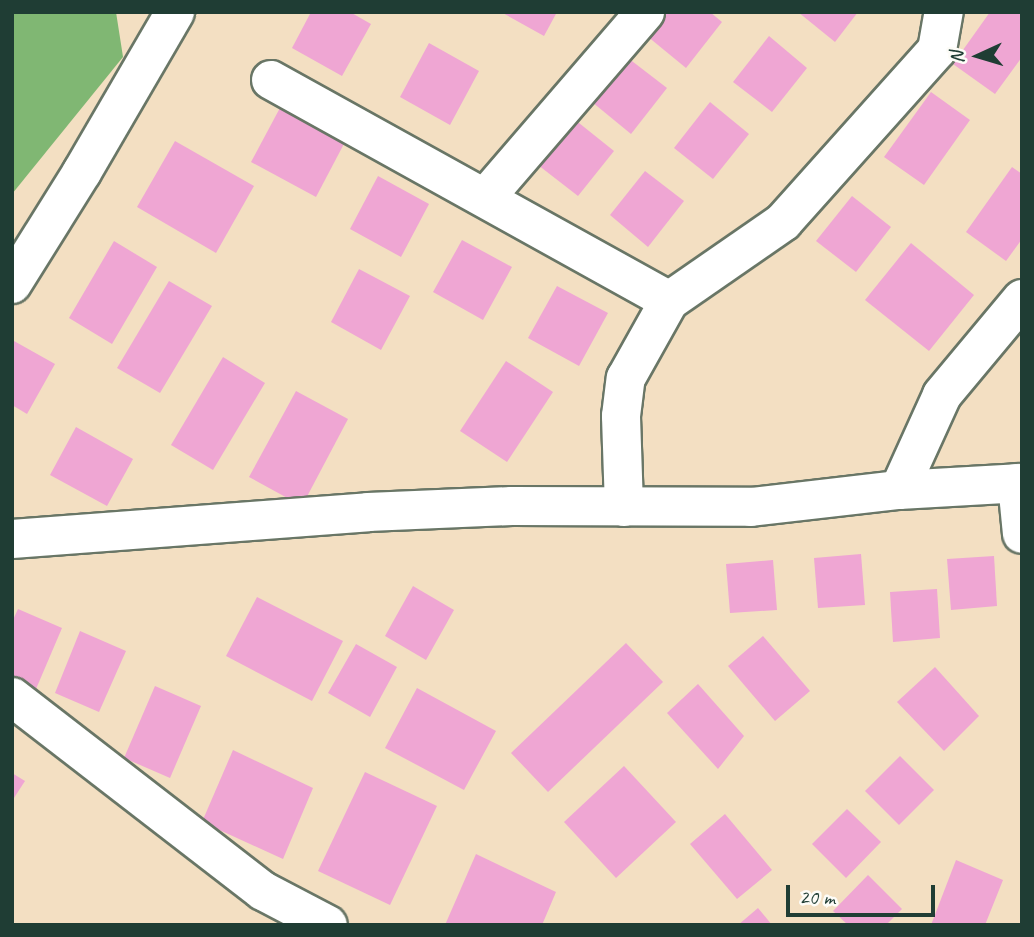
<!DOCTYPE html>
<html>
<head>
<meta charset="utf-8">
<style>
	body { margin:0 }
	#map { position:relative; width:1034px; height:937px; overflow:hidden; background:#f3dfc2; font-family:Caveat,sans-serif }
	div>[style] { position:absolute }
	.forest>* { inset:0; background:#80b773 }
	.building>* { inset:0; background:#efa6d3 }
	.roads { filter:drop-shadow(2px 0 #697666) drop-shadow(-2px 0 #697666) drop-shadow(0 2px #697666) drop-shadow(0 -2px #697666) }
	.street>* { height:38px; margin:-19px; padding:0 19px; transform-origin:19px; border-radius:19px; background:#fff }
	.secondary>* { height:38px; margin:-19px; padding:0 19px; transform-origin:19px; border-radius:19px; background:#fff }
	span { translate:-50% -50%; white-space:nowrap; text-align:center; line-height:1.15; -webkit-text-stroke:5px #fdfcf7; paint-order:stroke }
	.frame { position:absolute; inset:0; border:14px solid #1f3d34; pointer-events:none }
	.north { position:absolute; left:943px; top:21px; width:70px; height:70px; -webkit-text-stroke:5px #fdfcf7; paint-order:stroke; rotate:266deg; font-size:19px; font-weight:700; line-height:28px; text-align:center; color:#1f3d34 }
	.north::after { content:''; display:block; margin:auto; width:24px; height:32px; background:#1f3d34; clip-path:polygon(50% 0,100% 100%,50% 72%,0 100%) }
	.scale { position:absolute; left:786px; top:885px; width:149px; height:32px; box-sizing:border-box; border:4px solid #1f3d34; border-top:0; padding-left:9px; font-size:21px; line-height:24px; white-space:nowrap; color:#1f3d34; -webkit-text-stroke:5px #fdfcf7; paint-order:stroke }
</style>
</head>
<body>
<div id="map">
	<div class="forest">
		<div style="clip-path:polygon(12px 12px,116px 12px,123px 57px,12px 194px)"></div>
	</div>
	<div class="building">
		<div style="clip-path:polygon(311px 12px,350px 12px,371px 24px,342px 76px,292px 48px)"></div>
		<div style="clip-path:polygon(501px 12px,557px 12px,544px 36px)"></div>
		<div style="clip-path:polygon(666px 12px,710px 12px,722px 22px,686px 68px,647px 36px)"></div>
		<div style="clip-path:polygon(798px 12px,858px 12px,835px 42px)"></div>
		<div style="clip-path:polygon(990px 12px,1022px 12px,1022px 57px,995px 94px,953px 64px)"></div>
		<div style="clip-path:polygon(769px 36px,807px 68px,772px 112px,733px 82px)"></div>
		<div style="clip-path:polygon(429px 43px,479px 71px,450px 125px,400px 97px)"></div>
		<div style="clip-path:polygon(628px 58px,667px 88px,631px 134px,592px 102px)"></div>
		<div style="clip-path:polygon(931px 92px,970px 120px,924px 185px,884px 157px)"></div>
		<div style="clip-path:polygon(710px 102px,749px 134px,713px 179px,674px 148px)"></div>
		<div style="clip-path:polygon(281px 106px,346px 140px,316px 197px,251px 162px)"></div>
		<div style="clip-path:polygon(574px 119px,614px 151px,578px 196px,538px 165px)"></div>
		<div style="clip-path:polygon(175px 141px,254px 186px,216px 253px,137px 207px)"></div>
		<div style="clip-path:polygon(1012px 167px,1022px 174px,1022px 239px,1006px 261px,966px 232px)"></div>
		<div style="clip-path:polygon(645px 171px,684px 201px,648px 247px,610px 215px)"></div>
		<div style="clip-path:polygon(378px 176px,429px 204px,401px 257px,350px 229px)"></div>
		<div style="clip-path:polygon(852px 196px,891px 227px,856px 272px,816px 241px)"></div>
		<div style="clip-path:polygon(462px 240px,512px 267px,483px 320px,433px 292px)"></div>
		<div style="clip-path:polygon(114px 241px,157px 267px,112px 344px,69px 318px)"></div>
		<div style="clip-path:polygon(911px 243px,974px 295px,929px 351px,865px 300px)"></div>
		<div style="clip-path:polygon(359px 269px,410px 296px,381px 350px,331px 322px)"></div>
		<div style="clip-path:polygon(169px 281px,212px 306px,160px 393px,117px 368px)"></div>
		<div style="clip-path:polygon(557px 286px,608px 313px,579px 366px,528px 338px)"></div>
		<div style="clip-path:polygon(14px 341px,55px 364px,27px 414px,12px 405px)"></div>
		<div style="clip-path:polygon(223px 357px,265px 383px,213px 470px,171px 445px)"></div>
		<div style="clip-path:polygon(506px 361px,553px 392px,507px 462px,460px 431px)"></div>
		<div style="clip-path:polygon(296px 391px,348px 419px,302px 506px,249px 477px)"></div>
		<div style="clip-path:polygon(76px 427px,133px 459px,107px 506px,50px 475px)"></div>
		<div style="clip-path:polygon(861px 554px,865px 605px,818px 608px,814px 558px)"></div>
		<div style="clip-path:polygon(994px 556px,997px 606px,951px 610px,947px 559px)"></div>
		<div style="clip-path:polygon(773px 560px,777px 610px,730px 613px,726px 564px)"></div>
		<div style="clip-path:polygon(413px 586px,454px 610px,426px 660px,385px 636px)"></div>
		<div style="clip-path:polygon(937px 589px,940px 638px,893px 642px,890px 592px)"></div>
		<div style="clip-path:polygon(257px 597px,343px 641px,312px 701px,226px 656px)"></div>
		<div style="clip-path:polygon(18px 609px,62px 628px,36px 689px,12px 679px,12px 622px)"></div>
		<div style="clip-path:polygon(80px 631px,126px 651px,99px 712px,55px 693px)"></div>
		<div style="clip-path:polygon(763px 636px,810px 691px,775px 721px,728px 666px)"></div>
		<div style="clip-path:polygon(626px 643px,663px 682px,548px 792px,511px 753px)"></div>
		<div style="clip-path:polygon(356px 644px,397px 667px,370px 717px,328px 693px)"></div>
		<div style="clip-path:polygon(935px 667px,979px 716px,944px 751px,897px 702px)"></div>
		<div style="clip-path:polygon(698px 684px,744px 736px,718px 769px,667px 713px)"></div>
		<div style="clip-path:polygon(155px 686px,201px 706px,170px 778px,124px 758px)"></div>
		<div style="clip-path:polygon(417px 688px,496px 731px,464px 790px,385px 748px)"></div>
		<div style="clip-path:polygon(233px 750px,313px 788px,283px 859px,202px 822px)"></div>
		<div style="clip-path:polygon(900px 756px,934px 790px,899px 825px,865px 791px)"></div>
		<div style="clip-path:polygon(624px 766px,676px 822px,616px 878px,564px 822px)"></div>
		<div style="clip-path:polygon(365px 772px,437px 806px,390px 905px,318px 871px)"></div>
		<div style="clip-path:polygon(12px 773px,25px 781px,12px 801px)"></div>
		<div style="clip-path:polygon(847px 809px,881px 842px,846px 878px,812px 844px)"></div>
		<div style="clip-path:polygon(725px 814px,772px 870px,737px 899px,690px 844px)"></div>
		<div style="clip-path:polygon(476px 854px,556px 892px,542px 925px,445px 925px)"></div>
		<div style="clip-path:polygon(956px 860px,1003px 880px,985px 925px,931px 925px)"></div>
		<div style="clip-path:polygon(868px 875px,902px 909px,886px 925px,848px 925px,833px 911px)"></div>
		<div style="clip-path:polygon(758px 908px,772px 925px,738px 925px)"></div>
	</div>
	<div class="roads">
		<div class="street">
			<div style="left:271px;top:80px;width:455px;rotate:29deg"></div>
			<div style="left:486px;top:197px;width:244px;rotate:-49.3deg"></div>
			<div style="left:12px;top:284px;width:132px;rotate:-58deg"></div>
			<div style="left:82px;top:172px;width:185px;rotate:-59.8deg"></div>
			<div style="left:1017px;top:483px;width:51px;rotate:84.4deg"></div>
			<div style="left:899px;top:490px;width:104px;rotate:-65.6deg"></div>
			<div style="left:942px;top:395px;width:125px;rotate:-50.2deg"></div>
			<div style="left:624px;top:507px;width:91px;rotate:-91.9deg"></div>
			<div style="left:621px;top:416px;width:38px;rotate:-83deg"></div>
			<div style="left:626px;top:378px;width:88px;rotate:-60.8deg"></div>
			<div style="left:669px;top:301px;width:139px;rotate:-34.7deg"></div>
			<div style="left:783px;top:222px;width:231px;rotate:-48.2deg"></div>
			<div style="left:937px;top:50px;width:39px;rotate:-80deg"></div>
			<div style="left:12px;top:697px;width:317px;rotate:37.7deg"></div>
			<div style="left:263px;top:891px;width:73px;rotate:27.6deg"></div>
		</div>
		<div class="secondary">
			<div style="left:12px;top:539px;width:357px;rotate:-4.3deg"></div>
			<div style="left:368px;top:512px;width:144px;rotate:-2.4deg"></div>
			<div style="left:512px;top:506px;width:239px;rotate:0.2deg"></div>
			<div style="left:751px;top:507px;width:149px;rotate:-6.6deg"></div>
			<div style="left:899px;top:490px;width:123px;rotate:-3.3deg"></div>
		</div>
	</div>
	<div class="frame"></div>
	<div class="north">N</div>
	<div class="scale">20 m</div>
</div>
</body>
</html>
